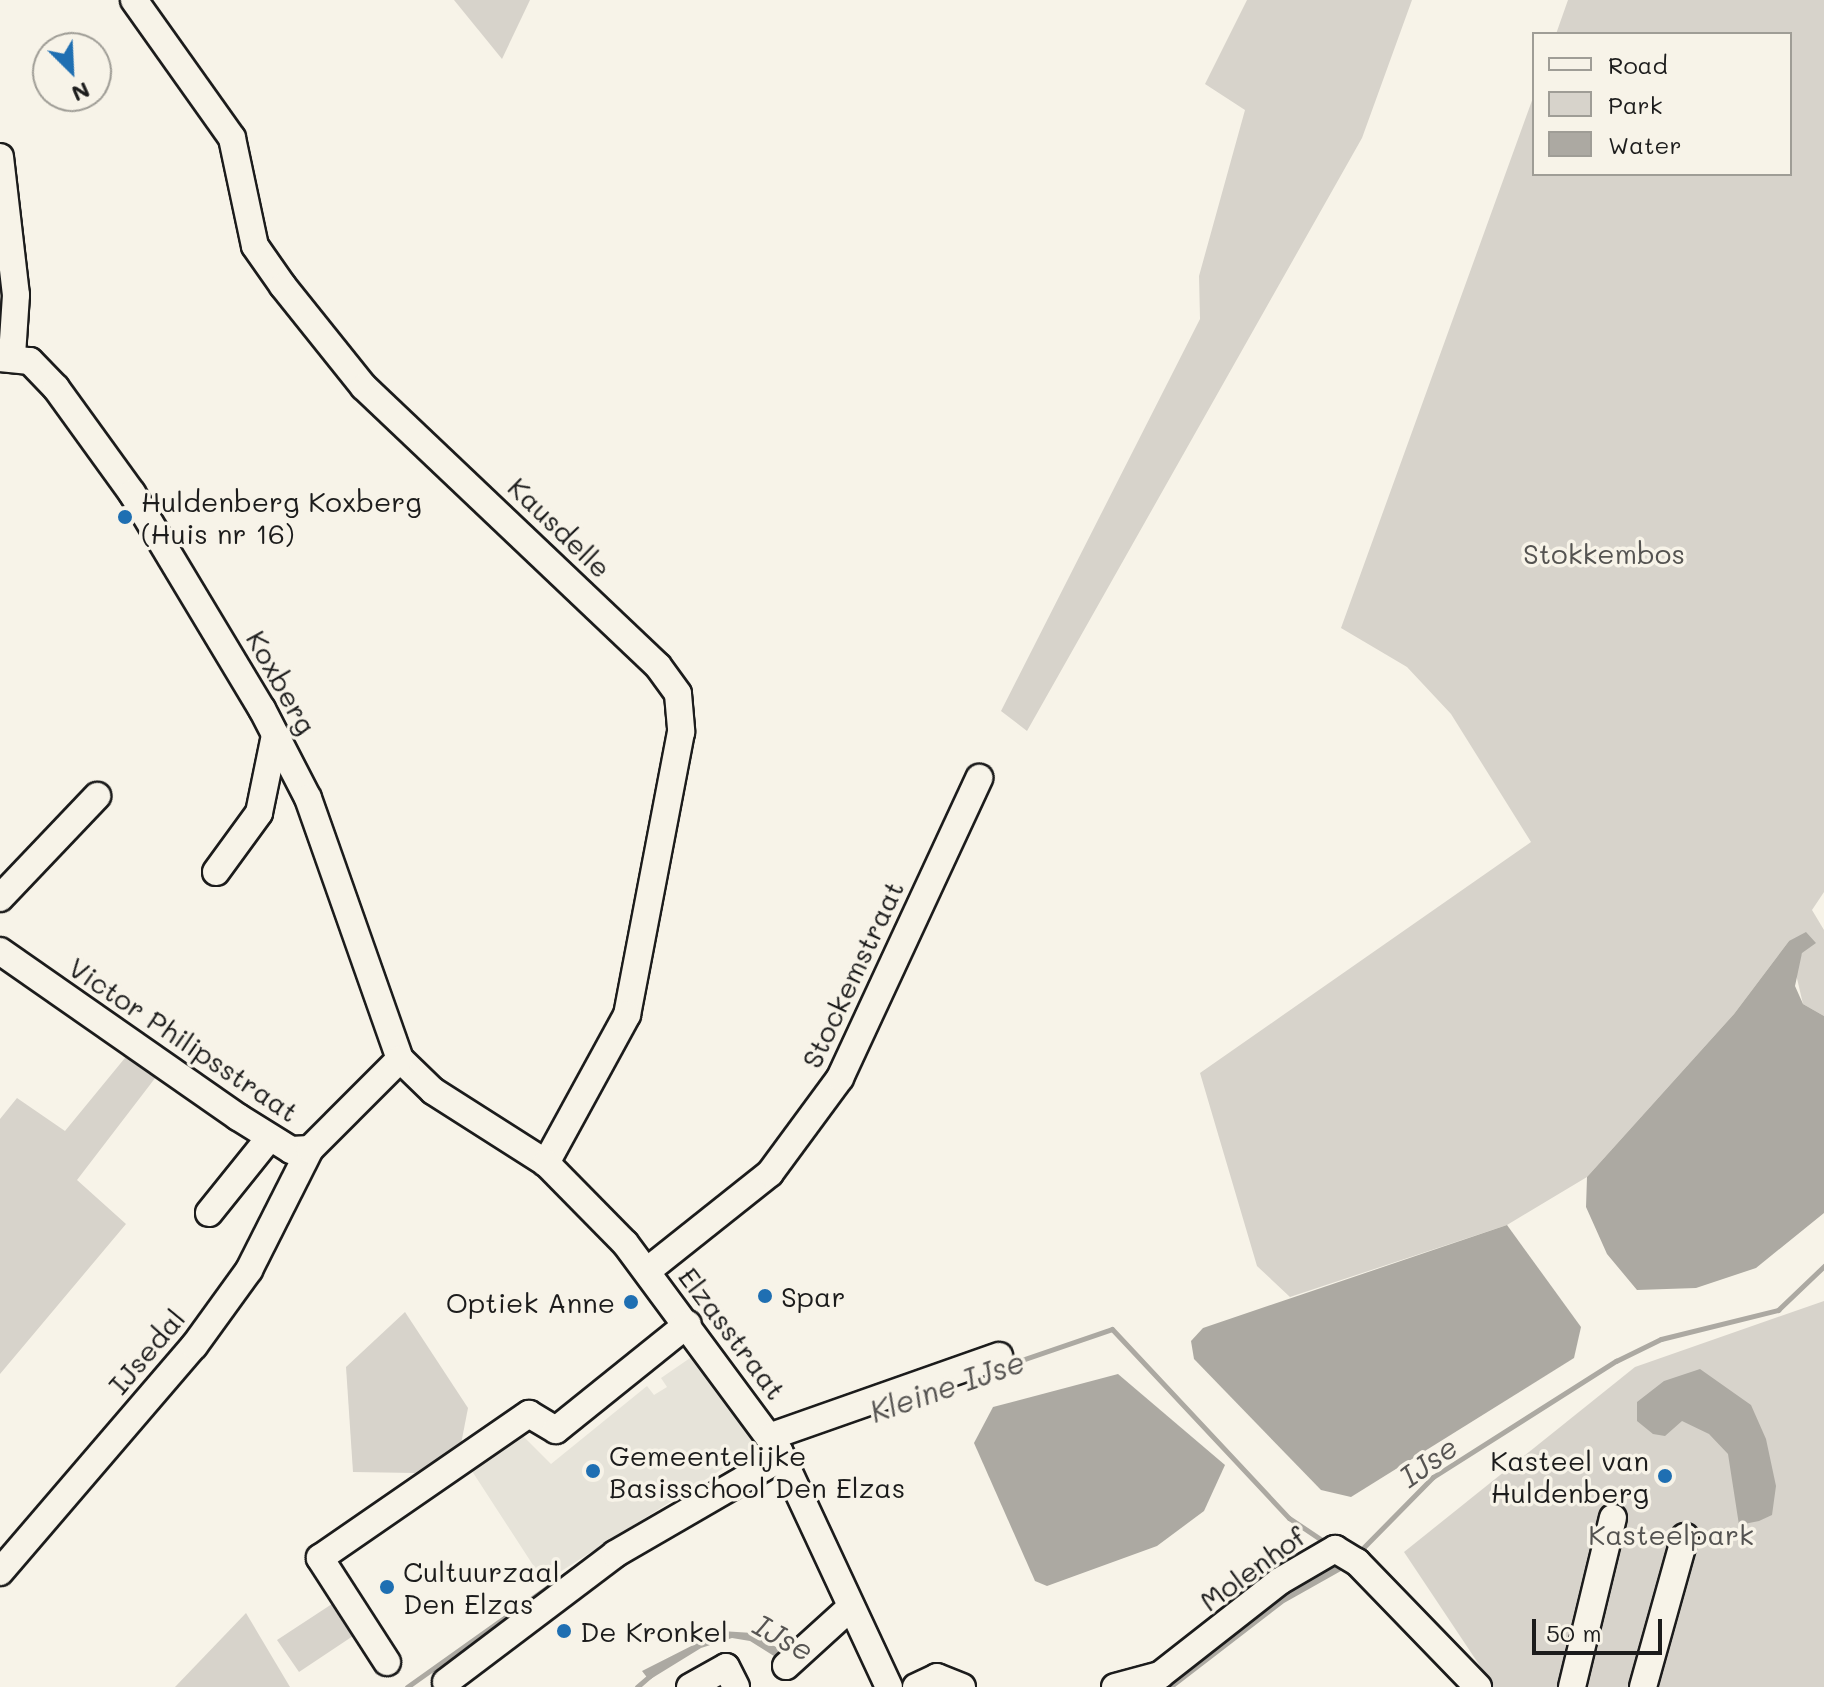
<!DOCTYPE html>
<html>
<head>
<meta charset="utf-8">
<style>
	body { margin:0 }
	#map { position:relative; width:1824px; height:1687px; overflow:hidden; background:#f7f3e8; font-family:Mali,sans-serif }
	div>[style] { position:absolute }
	.built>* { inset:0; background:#e6e3d9 }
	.green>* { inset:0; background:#d7d3cb }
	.water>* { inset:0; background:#aca9a2 }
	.stream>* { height:5px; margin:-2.5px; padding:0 2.5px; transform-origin:2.5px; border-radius:2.5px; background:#aca9a2 }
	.roads { filter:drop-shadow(2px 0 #1c1c1c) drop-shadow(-2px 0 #1c1c1c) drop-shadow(0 2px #1c1c1c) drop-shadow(0 -2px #1c1c1c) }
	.minor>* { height:26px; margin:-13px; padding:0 13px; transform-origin:13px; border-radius:13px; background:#f7f3e8 }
	.dots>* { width:22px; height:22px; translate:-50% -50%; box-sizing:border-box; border:4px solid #f7f3e8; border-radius:50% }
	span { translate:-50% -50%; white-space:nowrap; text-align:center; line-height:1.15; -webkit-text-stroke:7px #f7f3e8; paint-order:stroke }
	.poi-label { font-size:28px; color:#1c1c1c }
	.left { translate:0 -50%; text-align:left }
	.right { translate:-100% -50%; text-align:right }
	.street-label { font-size:28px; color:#1c1c1c }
	.park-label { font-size:28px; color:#545351 }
	.water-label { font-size:30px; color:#565452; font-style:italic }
	.legend { position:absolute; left:1532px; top:32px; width:260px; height:144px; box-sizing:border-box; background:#f7f3e8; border:2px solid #9f9d96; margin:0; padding:10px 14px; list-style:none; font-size:24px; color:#1c1c1c }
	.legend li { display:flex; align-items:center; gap:16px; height:40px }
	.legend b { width:40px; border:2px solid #9f9d96 }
	.north { position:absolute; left:32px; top:32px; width:80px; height:80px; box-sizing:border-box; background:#f7f3e8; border:2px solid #9f9d96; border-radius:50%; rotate:156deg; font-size:22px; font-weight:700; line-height:32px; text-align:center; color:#1c1c1c }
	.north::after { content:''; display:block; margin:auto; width:28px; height:36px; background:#1f6fb2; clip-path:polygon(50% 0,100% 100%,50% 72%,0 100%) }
	.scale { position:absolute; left:1532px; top:1619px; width:130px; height:36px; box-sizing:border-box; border:4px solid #1c1c1c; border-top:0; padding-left:10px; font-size:24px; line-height:28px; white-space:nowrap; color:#1c1c1c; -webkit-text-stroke:6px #f7f3e8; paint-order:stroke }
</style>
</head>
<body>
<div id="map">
	<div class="built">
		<div style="clip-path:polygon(693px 1356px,760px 1445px,544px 1582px,470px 1468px,521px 1434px,551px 1464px,647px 1386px,654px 1395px,667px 1387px,661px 1378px)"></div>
	</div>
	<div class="green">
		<div style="clip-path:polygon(454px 0,530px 0,502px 59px)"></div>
		<div style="clip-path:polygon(1247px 0,1412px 0,1362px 138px,1027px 731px,1001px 711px,1200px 319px,1199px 276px,1245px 110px,1205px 84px)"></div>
		<div style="clip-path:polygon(1568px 0,1824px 0,1824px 892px,1812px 910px,1824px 930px,1824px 1016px,1803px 1004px,1795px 970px,1802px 953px,1789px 941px,1734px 1014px,1587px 1177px,1507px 1225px,1290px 1297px,1257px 1266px,1200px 1073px,1531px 842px,1451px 714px,1407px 667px,1341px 628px,1534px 95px,1534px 174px,1790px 174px,1790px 34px,1556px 34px)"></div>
		<div style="clip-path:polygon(129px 1053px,159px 1073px,77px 1180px,126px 1224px,0 1374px,0 1119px,17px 1098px,65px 1131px)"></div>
		<div style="clip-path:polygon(1824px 1301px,1824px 1687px,1494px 1687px,1404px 1552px,1635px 1367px)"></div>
		<div style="clip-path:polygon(405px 1312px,468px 1408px,461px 1444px,415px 1473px,353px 1472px,346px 1367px)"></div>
		<div style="clip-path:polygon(335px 1602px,356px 1634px,299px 1672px,277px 1640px)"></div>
		<div style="clip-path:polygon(246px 1613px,290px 1687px,175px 1687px)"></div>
	</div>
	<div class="water">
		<div style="clip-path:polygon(1806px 932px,1816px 943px,1802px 953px,1795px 986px,1803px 1004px,1824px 1016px,1824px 1213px,1756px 1268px,1696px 1288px,1637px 1290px,1607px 1254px,1586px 1207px,1587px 1177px,1734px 1014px,1789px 941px)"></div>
		<div style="clip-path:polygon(1507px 1225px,1581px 1327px,1574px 1358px,1351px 1497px,1321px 1490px,1194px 1359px,1191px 1341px,1203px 1328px)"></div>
		<div style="clip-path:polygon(1700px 1369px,1751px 1405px,1766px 1439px,1776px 1486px,1772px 1515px,1759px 1521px,1739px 1525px,1728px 1454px,1709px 1434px,1682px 1421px,1665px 1436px,1653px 1434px,1637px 1421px,1637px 1402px,1664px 1381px)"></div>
		<div style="clip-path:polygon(1118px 1374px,1225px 1465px,1204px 1511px,1157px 1546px,1047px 1586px,1035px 1581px,974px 1443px,993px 1407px)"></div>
		<div style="clip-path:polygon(1341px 1562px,1348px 1567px,1284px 1603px,1175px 1687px,1151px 1687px,1284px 1590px)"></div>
		<div style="clip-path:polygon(721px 1631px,753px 1633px,789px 1655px,785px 1663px,750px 1641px,732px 1638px,701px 1648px,649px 1680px,642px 1671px)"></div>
	</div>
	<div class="stream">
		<div style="left:1004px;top:1366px;width:114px;rotate:-18.9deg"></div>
		<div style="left:1112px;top:1329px;width:259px;rotate:46.9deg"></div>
		<div style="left:1289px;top:1518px;width:45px;rotate:34deg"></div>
		<div style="left:626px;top:1533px;width:165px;rotate:-30.6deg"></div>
		<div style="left:1358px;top:1553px;width:107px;rotate:-45.4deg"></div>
		<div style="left:1433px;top:1477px;width:217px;rotate:-32.4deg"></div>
		<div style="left:1616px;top:1361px;width:50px;rotate:-26.1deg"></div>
		<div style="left:1661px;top:1339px;width:121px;rotate:-13.9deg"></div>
		<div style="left:1778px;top:1310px;width:64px;rotate:-43.7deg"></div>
		<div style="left:407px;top:1687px;width:233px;rotate:-35.4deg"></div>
		<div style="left:637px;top:1687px;width:20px;rotate:-41deg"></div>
	</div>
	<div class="roads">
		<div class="minor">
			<div style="left:134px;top:0;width:169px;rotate:54.6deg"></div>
			<div style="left:232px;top:138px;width:110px;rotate:78deg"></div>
			<div style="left:255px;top:246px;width:49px;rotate:55deg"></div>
			<div style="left:283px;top:286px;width:129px;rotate:51.3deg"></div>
			<div style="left:364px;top:387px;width:405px;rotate:43.5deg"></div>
			<div style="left:658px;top:666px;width:34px;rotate:54deg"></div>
			<div style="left:678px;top:694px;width:38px;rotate:85deg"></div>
			<div style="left:681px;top:732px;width:288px;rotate:100.8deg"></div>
			<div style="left:627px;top:1015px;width:169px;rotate:118.7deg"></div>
			<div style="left:0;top:157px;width:139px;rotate:83.4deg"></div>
			<div style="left:16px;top:295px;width:61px;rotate:93.8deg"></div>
			<div style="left:0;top:358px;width:30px;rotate:6deg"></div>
			<div style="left:30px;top:361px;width:37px;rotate:46deg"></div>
			<div style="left:56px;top:388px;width:130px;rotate:54.1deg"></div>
			<div style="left:132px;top:493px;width:252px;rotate:59deg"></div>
			<div style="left:262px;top:709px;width:100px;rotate:62.7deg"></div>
			<div style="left:308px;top:798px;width:277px;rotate:70.6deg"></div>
			<div style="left:400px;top:1059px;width:46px;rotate:44.1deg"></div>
			<div style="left:433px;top:1091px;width:134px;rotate:32.5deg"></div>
			<div style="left:546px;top:1163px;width:112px;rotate:45.4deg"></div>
			<div style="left:625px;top:1243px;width:259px;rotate:53.5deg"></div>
			<div style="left:779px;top:1451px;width:260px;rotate:65deg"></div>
			<div style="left:216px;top:872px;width:73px;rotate:-53.9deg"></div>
			<div style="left:259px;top:813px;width:80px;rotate:-78.4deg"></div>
			<div style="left:0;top:898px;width:141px;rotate:-46.4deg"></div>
			<div style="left:0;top:951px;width:290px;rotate:34.9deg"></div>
			<div style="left:238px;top:1117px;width:62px;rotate:31.9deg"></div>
			<div style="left:291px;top:1150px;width:19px;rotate:-3deg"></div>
			<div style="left:209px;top:1213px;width:97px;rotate:-51.2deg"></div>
			<div style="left:647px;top:1271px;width:157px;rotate:-38.5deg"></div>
			<div style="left:770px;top:1173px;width:118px;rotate:-53.6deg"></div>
			<div style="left:840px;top:1078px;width:331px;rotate:-65.1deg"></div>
			<div style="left:769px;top:1437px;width:244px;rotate:-19.4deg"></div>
			<div style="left:0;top:1572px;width:298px;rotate:-49.4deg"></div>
			<div style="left:194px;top:1346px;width:94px;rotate:-54.1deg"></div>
			<div style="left:249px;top:1270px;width:136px;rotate:-63.2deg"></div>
			<div style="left:310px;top:1149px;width:127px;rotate:-45deg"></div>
			<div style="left:387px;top:1662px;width:124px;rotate:-122.8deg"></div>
			<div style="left:320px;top:1558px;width:254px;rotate:-34.6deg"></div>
			<div style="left:529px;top:1414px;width:31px;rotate:31deg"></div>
			<div style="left:556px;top:1430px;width:169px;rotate:-38.8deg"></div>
			<div style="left:786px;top:1666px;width:86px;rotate:-42.2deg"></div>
			<div style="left:446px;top:1682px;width:212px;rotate:-37.1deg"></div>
			<div style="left:615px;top:1554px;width:193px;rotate:-30.1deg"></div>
			<div style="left:690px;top:1687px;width:41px;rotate:-29.1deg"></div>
			<div style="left:726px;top:1667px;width:22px;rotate:63deg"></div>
			<div style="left:916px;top:1687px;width:23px;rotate:-25deg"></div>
			<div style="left:937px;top:1677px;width:27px;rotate:22deg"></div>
			<div style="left:1115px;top:1687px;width:47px;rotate:-14.9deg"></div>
			<div style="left:1160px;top:1675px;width:152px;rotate:-38.1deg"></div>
			<div style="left:1280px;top:1581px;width:64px;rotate:-30.2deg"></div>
			<div style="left:1335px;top:1549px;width:26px;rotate:31deg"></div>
			<div style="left:1357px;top:1562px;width:174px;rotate:45.9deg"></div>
			<div style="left:1572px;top:1687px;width:174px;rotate:-76.4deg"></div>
			<div style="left:1643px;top:1687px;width:156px;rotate:-74.4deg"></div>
		</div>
	</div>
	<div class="dots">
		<div style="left:125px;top:517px;background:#1f6fb2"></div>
		<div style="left:765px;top:1296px;background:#1f6fb2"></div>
		<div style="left:631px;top:1302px;background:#1f6fb2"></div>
		<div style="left:593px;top:1471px;background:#1f6fb2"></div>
		<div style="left:1665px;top:1476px;background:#1f6fb2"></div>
		<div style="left:387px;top:1587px;background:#1f6fb2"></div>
		<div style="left:564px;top:1631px;background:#1f6fb2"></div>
	</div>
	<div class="poi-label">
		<span class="left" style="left:141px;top:517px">Huldenberg Koxberg<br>(Huis nr 16)</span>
		<span class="left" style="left:781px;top:1296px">Spar</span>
		<span class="right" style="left:615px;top:1302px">Optiek Anne</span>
		<span class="left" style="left:609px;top:1471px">Gemeentelijke<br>Basisschool Den Elzas</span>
		<span class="right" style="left:1649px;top:1476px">Kasteel van<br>Huldenberg</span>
		<span class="left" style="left:403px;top:1587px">Cultuurzaal<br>Den Elzas</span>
		<span class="left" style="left:580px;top:1631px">De Kronkel</span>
	</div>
	<div class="street-label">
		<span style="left:560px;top:527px;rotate:44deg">Kausdelle</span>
		<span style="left:282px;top:682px;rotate:61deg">Koxberg</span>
		<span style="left:852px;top:974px;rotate:-65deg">Stockemstraat</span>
		<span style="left:184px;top:1039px;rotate:34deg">Victor Philipsstraat</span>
		<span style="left:733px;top:1333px;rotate:53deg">Elzasstraat</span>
		<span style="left:146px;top:1351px;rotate:-50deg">IJsedal</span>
		<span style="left:1252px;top:1568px;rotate:-36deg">Molenhof</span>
	</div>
	<div class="park-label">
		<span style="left:1604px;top:553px">Stokkembos</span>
		<span style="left:1671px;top:1534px">Kasteelpark</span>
	</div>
	<div class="water-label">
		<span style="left:947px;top:1386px;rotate:-19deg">Kleine IJse</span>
		<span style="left:1428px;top:1461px;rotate:-36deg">IJse</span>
		<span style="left:784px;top:1637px;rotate:29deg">IJse</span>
	</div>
	<ul class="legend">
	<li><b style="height:10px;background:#f7f3e8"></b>Road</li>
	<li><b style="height:22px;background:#d7d3cb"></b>Park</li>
	<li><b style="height:22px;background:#aca9a2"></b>Water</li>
	</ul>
	<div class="north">N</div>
	<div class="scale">50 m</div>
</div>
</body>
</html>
